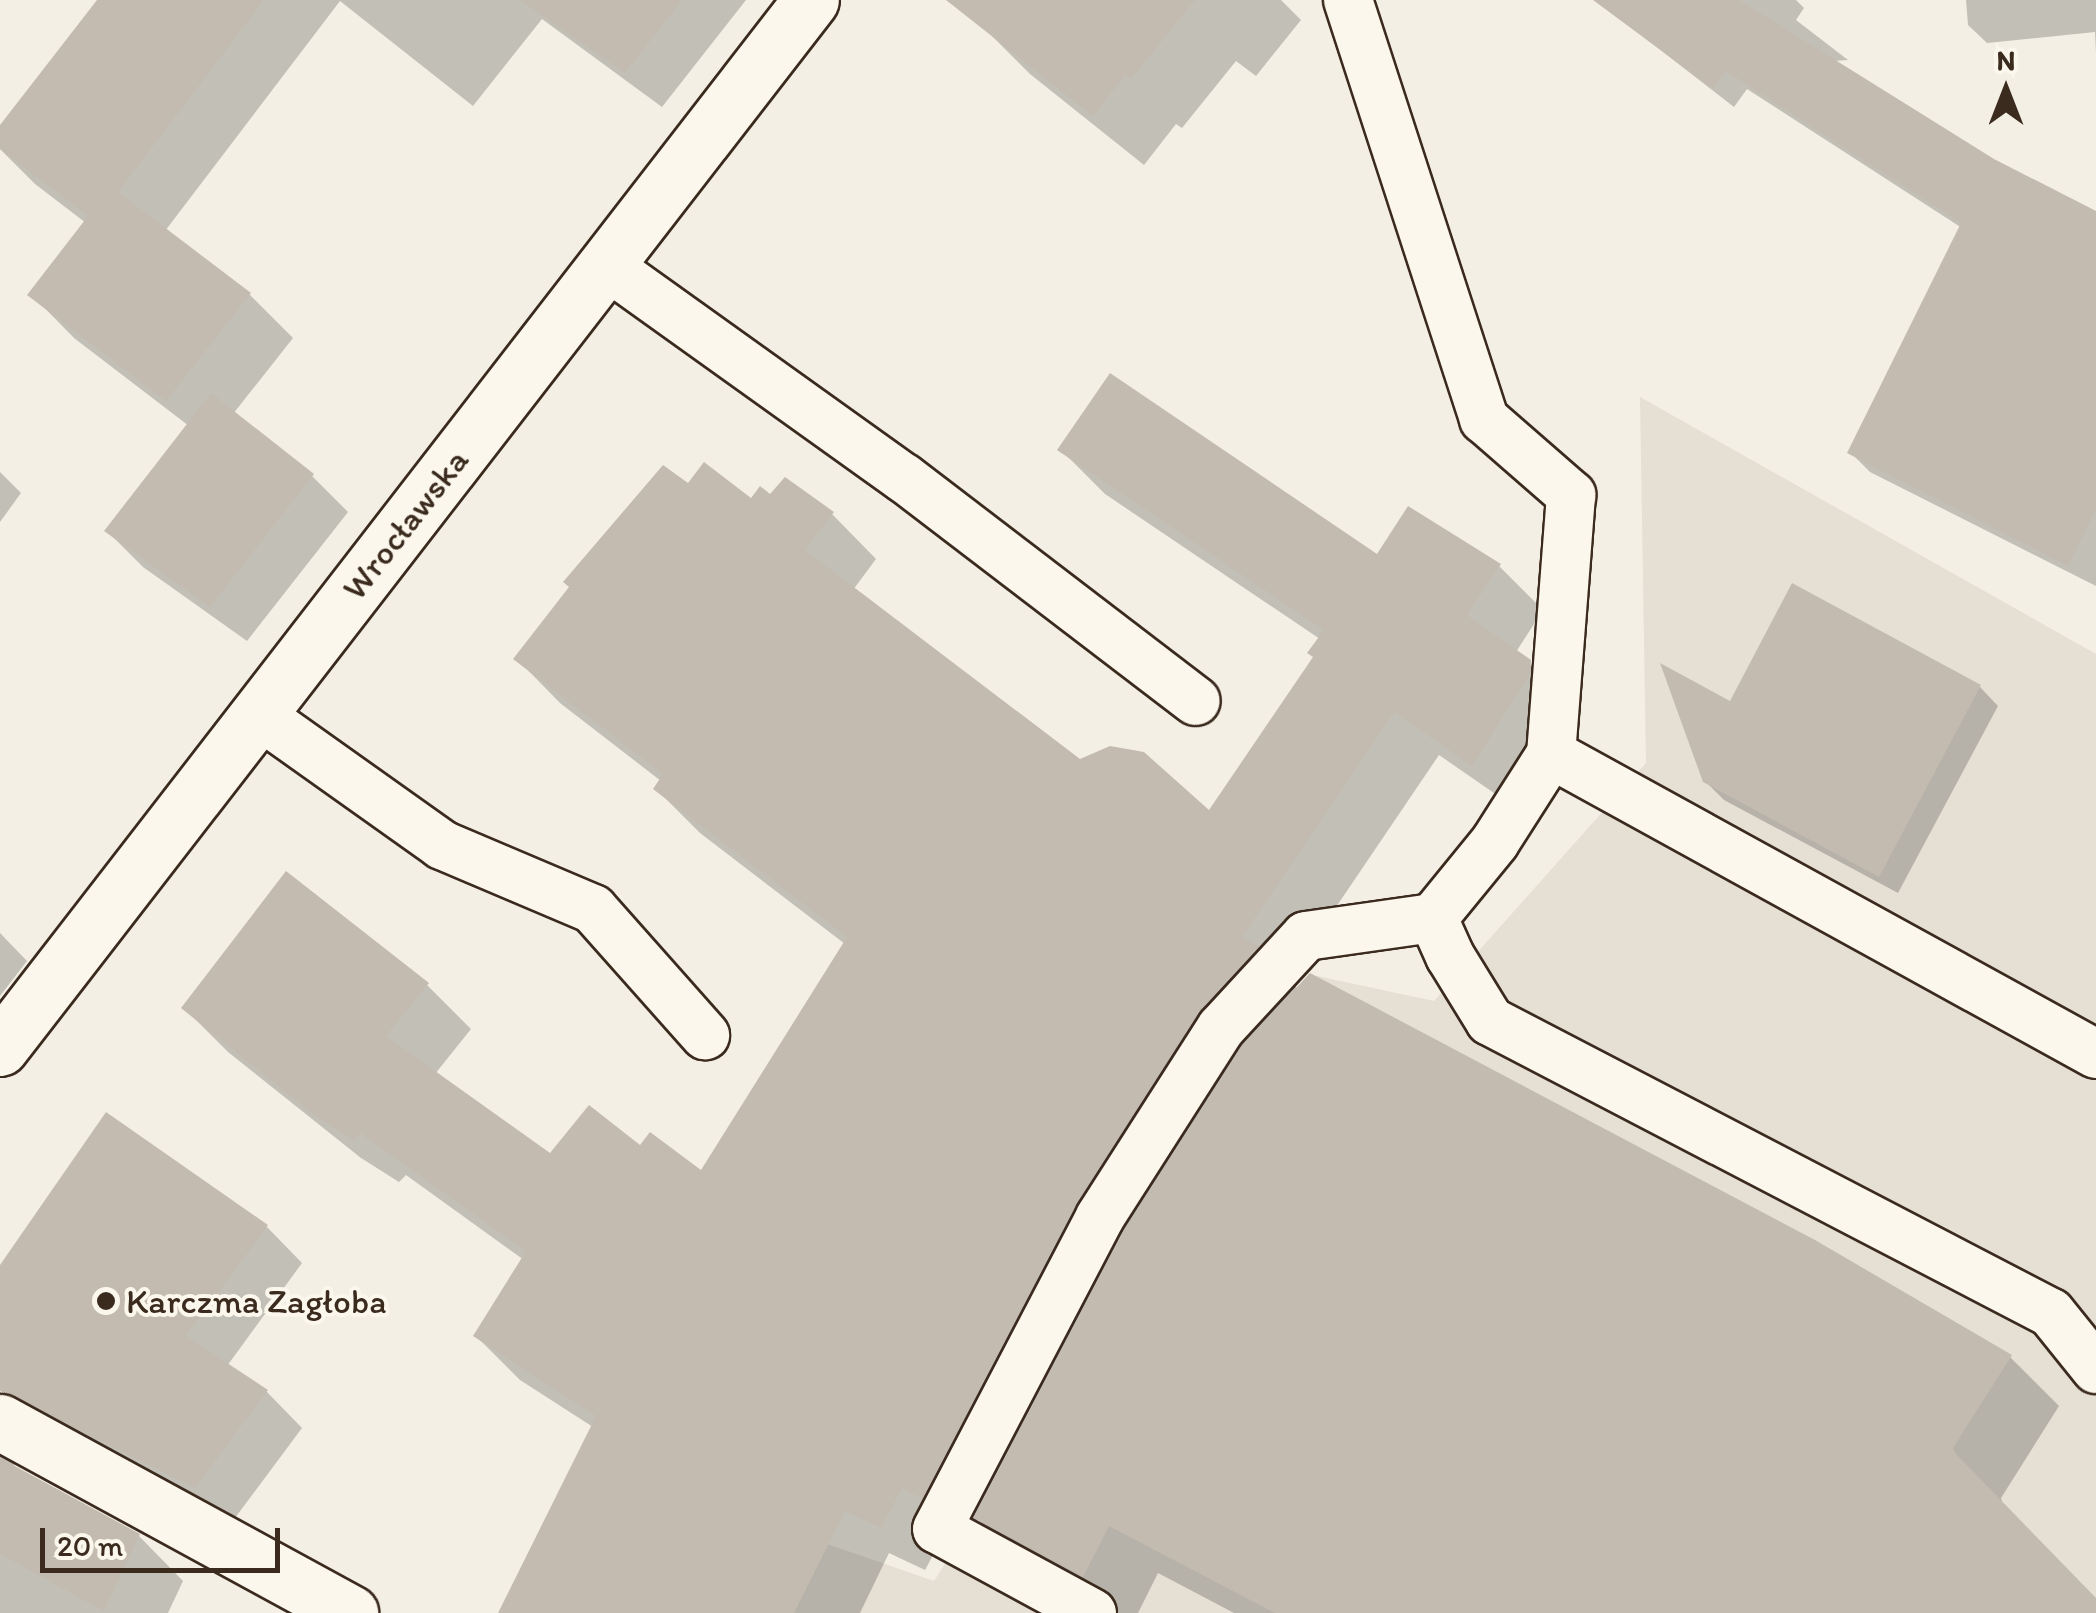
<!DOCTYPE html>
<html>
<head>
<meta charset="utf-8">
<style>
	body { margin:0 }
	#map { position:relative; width:2096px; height:1613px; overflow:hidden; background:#f3efe4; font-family:Itim,sans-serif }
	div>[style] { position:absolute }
	.built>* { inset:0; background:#e5dfd4 }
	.shadow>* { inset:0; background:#0003 }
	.building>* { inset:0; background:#c3bbb0 }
	.roads { filter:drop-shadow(2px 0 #3b2a1e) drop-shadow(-2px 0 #3b2a1e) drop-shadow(0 2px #3b2a1e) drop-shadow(0 -2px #3b2a1e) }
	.lane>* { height:48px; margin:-24px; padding:0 24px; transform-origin:24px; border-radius:24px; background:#fbf7ec }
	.street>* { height:55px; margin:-27.5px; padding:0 27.5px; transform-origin:27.5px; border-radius:27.5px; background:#fbf7ec }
	.secondary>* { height:55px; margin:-27.5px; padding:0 27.5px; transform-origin:27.5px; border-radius:27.5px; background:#fbf7ec }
	.dots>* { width:28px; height:28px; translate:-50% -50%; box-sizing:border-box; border:5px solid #fbf7ec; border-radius:50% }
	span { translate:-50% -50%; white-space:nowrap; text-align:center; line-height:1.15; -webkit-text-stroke:8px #fbf7ec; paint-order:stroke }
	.street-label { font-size:35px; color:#3b2a1e }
	.poi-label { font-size:35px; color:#3b2a1e }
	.left { translate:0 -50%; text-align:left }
	.north { position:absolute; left:1956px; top:40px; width:100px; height:100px; -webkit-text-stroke:8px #fbf7ec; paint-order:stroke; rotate:0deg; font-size:28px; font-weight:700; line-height:40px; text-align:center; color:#3b2a1e }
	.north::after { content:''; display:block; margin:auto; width:35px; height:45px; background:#3b2a1e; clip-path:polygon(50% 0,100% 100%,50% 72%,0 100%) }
	.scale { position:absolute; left:40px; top:1528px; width:240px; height:45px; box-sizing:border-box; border:5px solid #3b2a1e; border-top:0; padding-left:12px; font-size:30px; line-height:35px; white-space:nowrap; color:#3b2a1e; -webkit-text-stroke:8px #fbf7ec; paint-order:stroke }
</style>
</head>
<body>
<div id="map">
	<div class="built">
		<div style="clip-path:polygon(1640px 397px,2096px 654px,2096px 1613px,710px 1613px,758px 1520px,934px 1581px,1174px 1206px,1270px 1021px,1317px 976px,1434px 1001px,1646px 763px)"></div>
	</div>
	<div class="shadow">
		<div style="clip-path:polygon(100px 0,746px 0,662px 107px,542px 19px,473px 106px,340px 1px,165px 231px,250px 295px,293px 338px,233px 414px,312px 476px,348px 512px,247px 641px,143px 567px,107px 531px,189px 426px,74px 338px,31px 294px,86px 223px,35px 184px,0 149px,0 129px)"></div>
		<div style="clip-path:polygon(997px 0,1281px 0,1301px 20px,1256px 76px,1236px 61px,1182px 128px,1176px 124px,1144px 165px,1030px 74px,979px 23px)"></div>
		<div style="clip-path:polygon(1596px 0,1796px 0,1804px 8px,1796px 20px,1848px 60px,1834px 61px,1977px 153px,2096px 213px,2096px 586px,1870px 472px,1850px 452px,1962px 228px,1747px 89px,1734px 107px)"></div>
		<div style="clip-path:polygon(1966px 0,2096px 0,2096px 53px,2095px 32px,1987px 43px,1968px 25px)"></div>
		<div style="clip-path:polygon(1061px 450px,1378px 557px,1499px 566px,1543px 610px,1516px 652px,1574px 707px,1517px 809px,1439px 755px,1288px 978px,1298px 989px,2010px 1357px,2059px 1406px,2001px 1498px,2003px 1505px,2096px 1599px,2096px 1613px,1234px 1613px,1158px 1573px,1138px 1613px,1112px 1613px,1026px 1566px,978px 1519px,966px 1541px,946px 1531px,925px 1570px,889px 1553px,860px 1613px,501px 1613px,593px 1427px,520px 1380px,476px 1336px,524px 1260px,406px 1175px,399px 1182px,361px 1158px,228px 1052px,184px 1008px,427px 985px,471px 1029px,435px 1074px,551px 1157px,701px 1174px,845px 944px,700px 833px,656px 789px,661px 781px,560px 703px,516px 658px,688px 487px,751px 501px,771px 497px,832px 514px,876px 559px,853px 590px,1079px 761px,1209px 814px,1316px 658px,1320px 639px,1105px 494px)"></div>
		<div style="clip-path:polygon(0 472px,21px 493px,0 522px)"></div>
		<div style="clip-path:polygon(1980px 687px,1998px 706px,1898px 893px,1724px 800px,1705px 781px)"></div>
		<div style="clip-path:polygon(0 933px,27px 961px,0 996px)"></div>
		<div style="clip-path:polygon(267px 1227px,302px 1263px,227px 1366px,267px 1392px,302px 1428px,232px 1522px,0 1390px,0 1269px)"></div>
		<div style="clip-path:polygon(0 1430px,20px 1449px,13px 1468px,139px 1536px,183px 1581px,168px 1613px,0 1613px)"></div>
	</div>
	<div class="building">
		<div style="clip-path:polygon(97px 0,264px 0,118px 192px,251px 293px,166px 401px,27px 295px,88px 216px,0 149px,0 125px)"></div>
		<div style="clip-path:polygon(520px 0,682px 0,625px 73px)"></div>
		<div style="clip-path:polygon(946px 0,1195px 0,1131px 79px,1125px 75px,1093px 116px)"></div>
		<div style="clip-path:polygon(1593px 0,1739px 0,1994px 159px,2096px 211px,2096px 509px,2068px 566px,1847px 453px,1961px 223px,1726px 71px,1713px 89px)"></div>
		<div style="clip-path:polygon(1110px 373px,1377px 554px,1408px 506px,1501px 564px,1467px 615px,1531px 660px,1530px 674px,1472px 766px,1394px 712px,1242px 937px,1259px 946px,1198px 1013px,1077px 1202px,922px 1499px,902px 1488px,881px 1528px,845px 1511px,794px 1613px,498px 1613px,596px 1416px,473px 1336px,526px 1251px,360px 1133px,354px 1140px,314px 1115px,181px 1008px,286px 871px,429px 983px,386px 1036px,550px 1153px,589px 1105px,640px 1145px,650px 1132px,701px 1170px,847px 937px,653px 789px,663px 774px,513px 659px,569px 587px,563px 582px,663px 465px,688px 483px,704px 462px,751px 498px,760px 486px,770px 494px,785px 477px,834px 512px,805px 550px,1080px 759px,1110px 746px,1144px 752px,1209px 810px,1313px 657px,1307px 653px,1324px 630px,1057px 450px)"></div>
		<div style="clip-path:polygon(211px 393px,314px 474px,210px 607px,104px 531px)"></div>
		<div style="clip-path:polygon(1792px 583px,1981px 685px,1879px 877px,1703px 782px,1660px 663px,1730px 701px)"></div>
		<div style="clip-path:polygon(1310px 973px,1815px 1240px,2012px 1355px,1953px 1448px,1955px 1453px,2096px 1598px,2096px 1613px,1275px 1613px,1109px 1526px,1083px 1577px,974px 1518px,1124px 1231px,1243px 1045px)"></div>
		<div style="clip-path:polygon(106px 1112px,268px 1225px,186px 1336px,268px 1390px,195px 1488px,0 1391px,0 1265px)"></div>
		<div style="clip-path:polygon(0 1458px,140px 1534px,104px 1611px,0 1554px)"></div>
	</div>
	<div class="roads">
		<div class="lane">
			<div style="left:1348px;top:0;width:441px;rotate:72deg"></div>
			<div style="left:1484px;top:419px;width:116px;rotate:41.1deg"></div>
			<div style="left:1571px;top:495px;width:260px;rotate:94.4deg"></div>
			<div style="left:1551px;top:754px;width:104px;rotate:122.5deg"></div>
			<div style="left:1495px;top:842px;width:98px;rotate:129.2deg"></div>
			<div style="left:1433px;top:918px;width:42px;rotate:65.9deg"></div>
			<div style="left:1450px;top:956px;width:76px;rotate:58.4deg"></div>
			<div style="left:1490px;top:1021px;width:632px;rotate:27.5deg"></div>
			<div style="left:2051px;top:1313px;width:72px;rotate:51.2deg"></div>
			<div style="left:606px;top:265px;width:366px;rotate:35.6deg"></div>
			<div style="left:904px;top:478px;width:367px;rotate:37.4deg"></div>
			<div style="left:258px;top:714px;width:226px;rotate:35.4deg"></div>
			<div style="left:442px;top:845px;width:164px;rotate:23deg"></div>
			<div style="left:593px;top:909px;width:169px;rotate:48.4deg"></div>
			<div style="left:1551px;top:754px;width:622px;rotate:28.83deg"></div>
			<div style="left:1092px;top:1613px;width:176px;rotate:-151.5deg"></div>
			<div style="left:937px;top:1529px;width:352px;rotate:-62.4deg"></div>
			<div style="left:1100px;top:1217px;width:224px;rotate:-57.4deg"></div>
			<div style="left:1221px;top:1028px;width:125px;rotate:-47.3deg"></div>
			<div style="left:1306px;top:936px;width:128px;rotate:-8.1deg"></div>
		</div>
		<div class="street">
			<div style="left:0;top:1422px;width:399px;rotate:28.6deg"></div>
		</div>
		<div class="secondary">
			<div style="left:0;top:1048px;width:1325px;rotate:-52.27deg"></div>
		</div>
	</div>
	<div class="dots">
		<div style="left:106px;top:1301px;background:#3b2a1e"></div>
	</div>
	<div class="street-label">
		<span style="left:405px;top:524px;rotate:-52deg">Wrocławska</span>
	</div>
	<div class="poi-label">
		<span class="left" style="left:126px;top:1301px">Karczma Zagłoba</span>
	</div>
	<div class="north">N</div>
	<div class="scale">20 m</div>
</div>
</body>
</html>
